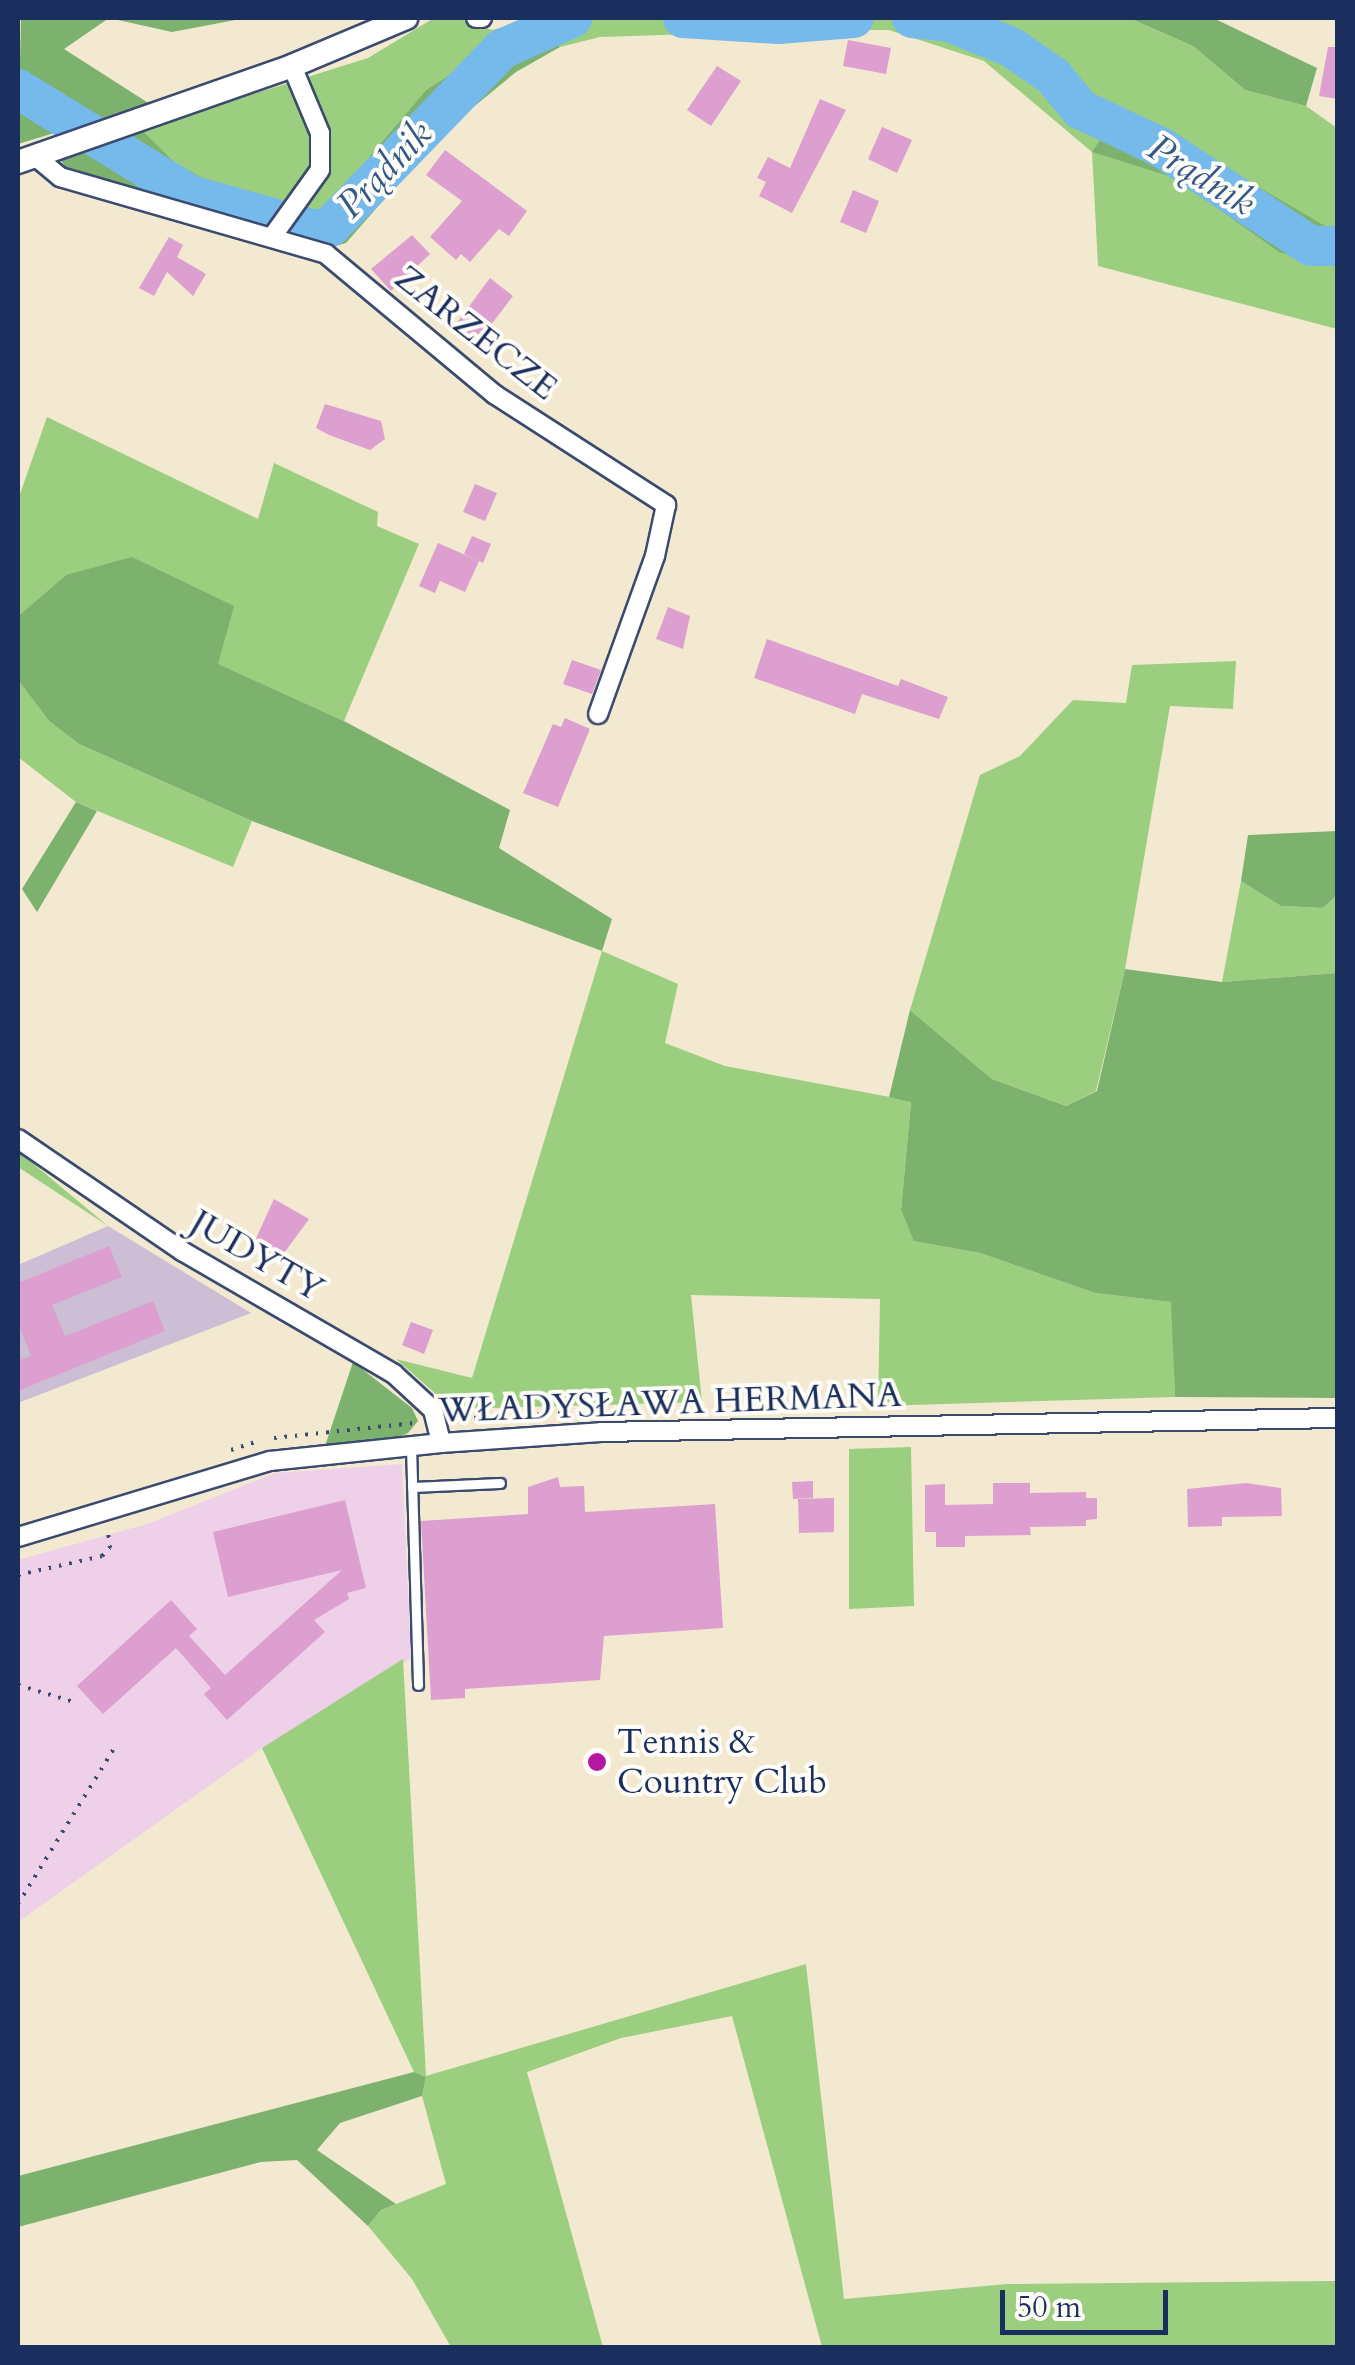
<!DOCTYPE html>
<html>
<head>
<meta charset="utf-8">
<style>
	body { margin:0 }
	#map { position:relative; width:1355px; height:2365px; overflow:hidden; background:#f3e9d1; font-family:Cardo,serif }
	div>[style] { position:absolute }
	.built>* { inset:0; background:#eed0e8 }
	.industrial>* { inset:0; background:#ccbed4 }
	.green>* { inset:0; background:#9bcf7f }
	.forest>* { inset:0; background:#7cb26e }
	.river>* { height:40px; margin:-20px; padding:0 20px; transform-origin:20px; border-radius:20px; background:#76b9eb }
	.building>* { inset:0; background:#dc9fcf }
	.path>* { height:4px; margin-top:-2px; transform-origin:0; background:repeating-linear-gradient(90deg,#3b4b6f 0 2.5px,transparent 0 10.5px) }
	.roads { filter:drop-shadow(2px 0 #3b4b6f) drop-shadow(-2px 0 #3b4b6f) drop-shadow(0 2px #3b4b6f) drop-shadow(0 -2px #3b4b6f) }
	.service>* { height:9px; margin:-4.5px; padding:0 4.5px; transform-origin:4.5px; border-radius:4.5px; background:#fff }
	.minor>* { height:18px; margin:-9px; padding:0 9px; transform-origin:9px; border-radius:9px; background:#fff }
	.tertiary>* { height:22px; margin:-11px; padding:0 11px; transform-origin:11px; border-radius:11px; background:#fff }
	.dots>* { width:28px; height:28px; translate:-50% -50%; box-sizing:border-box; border:5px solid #fdfcf7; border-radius:50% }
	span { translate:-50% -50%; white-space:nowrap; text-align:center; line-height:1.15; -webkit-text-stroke:8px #fdfcf7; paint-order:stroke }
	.street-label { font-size:35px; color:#1b2f5e }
	.poi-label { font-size:35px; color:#1b2f5e }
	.left { translate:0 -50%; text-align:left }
	.water-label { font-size:38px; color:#365888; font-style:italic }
	.frame { position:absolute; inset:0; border:20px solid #1b2f5e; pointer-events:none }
	.scale { position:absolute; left:1000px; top:2290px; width:168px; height:45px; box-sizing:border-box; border:5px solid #1b2f5e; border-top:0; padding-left:12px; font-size:30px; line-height:35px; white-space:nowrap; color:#1b2f5e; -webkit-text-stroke:8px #fdfcf7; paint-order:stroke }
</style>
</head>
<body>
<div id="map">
	<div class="built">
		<div style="clip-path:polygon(402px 1464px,411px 1658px,262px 1748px,18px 1922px,18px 1560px,147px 1524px,275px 1473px)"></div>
	</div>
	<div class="industrial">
		<div style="clip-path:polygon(108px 1226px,251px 1313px,18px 1403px,18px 1265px)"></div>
	</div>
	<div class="green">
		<div style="clip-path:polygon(434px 18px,458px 18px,492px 30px,537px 18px,426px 90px,322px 212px,226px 191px,173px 162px,141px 129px,368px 58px)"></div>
		<div style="clip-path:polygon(543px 18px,785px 18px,786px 31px,600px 37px,560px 47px)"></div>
		<div style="clip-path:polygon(808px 18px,1129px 18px,1193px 46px,1245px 90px,1306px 106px,1337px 128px,1337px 233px,1116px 118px,1093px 152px,1174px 178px,1280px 253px,1337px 263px,1337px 329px,1098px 266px,1092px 152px,984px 61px,889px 30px,808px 30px)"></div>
		<div style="clip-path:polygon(47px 417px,258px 519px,274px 463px,378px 512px,377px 526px,419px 544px,344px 721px,217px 664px,66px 575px,18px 616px,18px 500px)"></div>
		<div style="clip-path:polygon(1236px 661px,1233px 709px,1170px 706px,1125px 969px,1096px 1091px,1066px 1106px,992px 1079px,910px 1010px,980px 775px,1020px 756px,1073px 700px,1126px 703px,1132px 665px)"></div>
		<div style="clip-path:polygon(18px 680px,49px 721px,79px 744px,252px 821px,233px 867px,76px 802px,18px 757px)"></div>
		<div style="clip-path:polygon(1241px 881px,1281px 906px,1323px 908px,1337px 895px,1337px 973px,1222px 982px)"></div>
		<div style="clip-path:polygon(602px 951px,678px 984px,665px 1043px,725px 1066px,911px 1101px,901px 1210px,915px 1241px,980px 1253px,1095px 1293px,1172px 1302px,1175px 1397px,878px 1406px,880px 1299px,691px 1295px,702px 1402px,453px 1409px,396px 1359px,472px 1378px)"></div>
		<div style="clip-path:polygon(18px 1151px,108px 1226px,18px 1167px)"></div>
		<div style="clip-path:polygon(911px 1447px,914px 1606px,849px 1609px,849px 1449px)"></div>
		<div style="clip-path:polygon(403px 1659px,426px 2076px,806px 1964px,844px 2299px,1007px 2284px,1337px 2281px,1337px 2347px,822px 2347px,732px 2016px,621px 2038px,527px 2072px,603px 2347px,451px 2347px,412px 2279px,368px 2226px,381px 2210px,446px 2184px,422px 2096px,426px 2077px,414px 2072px,262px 1748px)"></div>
	</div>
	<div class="forest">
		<div style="clip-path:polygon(21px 18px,246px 18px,172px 32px,109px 18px,64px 49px,150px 104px,18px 144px)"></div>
		<div style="clip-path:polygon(537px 18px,543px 18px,560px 47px,516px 72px,443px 132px,346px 243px,329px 248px,68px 171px,61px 160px,141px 129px,174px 162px,226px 191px,322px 212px,426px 90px)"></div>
		<div style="clip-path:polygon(1129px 18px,1213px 18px,1317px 68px,1306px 106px,1245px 90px,1193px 46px)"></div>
		<div style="clip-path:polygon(1115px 118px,1224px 167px,1337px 233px,1337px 263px,1280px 253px,1174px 178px,1092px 152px)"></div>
		<div style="clip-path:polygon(132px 557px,234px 606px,218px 664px,344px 721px,510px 810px,499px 848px,612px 919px,602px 951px,252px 821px,79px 744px,49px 721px,18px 680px,18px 616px,66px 575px)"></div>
		<div style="clip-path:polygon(76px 802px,97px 811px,37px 912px,22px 889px)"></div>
		<div style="clip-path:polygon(1337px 831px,1337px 895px,1323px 908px,1281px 906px,1241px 881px,1248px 835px)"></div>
		<div style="clip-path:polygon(1125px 969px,1222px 982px,1337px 973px,1337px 1398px,1175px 1397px,1171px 1302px,1095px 1293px,980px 1253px,914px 1241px,901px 1210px,911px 1102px,889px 1097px,910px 1010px,992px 1079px,1066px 1106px,1097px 1091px)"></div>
		<div style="clip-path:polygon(353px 1362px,412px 1408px,418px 1421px,408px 1433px,387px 1442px,325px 1446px)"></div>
		<div style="clip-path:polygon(414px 2072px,426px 2077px,422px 2096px,340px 2123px,317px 2150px,396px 2204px,381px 2210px,368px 2226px,297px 2160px,261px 2162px,18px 2227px,18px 2176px)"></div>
	</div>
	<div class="river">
		<div style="left:683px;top:18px;width:95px;rotate:3.6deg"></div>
		<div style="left:778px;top:24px;width:76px;rotate:-4.5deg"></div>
		<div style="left:912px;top:18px;width:37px;rotate:6deg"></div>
		<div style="left:949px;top:22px;width:67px;rotate:22deg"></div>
		<div style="left:1011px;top:47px;width:51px;rotate:34.6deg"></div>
		<div style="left:1053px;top:76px;width:43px;rotate:50.7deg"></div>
		<div style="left:1080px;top:109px;width:91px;rotate:25.4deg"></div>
		<div style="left:1162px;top:148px;width:178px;rotate:33.3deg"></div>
		<div style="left:1311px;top:246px;width:27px"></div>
		<div style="left:18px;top:89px;width:202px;rotate:31.6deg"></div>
		<div style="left:190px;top:195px;width:130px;rotate:15.6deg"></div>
		<div style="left:315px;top:230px;width:15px;rotate:-11deg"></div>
		<div style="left:330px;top:227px;width:248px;rotate:-46deg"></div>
		<div style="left:502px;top:49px;width:77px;rotate:-23.9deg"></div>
	</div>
	<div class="building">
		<div style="clip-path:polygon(848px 40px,891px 48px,886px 74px,843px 66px)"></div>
		<div style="clip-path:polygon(1328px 47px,1338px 47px,1338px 99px,1319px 96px)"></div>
		<div style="clip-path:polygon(717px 66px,741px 81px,711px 126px,687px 110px)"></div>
		<div style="clip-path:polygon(820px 99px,846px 110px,792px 213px,759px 196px,766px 182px,757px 178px,768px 157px,790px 168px)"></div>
		<div style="clip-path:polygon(882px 127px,912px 140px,897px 173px,868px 159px)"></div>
		<div style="clip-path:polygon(445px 150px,527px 211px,509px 236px,499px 229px,470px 262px,461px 254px,456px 260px,430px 237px,462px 201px,426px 175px)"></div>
		<div style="clip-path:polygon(853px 190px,879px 201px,866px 233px,840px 222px)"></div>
		<div style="clip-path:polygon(412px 235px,430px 254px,391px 291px,371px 269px)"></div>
		<div style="clip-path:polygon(169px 237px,183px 245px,177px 257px,206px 274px,193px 296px,167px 272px,154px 296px,139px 288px)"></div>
		<div style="clip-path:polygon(490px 278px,513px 296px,474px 347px,455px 331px,456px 324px)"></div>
		<div style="clip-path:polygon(325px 404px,381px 421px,385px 439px,370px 450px,329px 435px,316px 428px)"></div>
		<div style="clip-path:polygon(475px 484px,497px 493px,485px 521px,463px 512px)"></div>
		<div style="clip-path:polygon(472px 536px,491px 544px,483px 563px,464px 554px)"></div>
		<div style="clip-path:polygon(438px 543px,479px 561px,465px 592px,440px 581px,435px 593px,419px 586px)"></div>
		<div style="clip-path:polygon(668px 607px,690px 616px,683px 649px,656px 639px)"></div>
		<div style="clip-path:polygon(767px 639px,898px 686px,901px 679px,948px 697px,939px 719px,862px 694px,855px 714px,754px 678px)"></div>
		<div style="clip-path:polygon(572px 660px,601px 670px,592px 694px,563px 684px)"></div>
		<div style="clip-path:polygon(565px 718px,590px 729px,558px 807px,523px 793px,553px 724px,561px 727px)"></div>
		<div style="clip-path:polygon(274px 1199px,309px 1219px,279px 1260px,253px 1245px)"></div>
		<div style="clip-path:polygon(109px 1246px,122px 1277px,52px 1305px,65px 1336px,153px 1301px,165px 1331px,18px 1391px,18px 1361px,31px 1356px,18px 1323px,18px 1283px)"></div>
		<div style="clip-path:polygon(411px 1322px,433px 1330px,424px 1354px,402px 1345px)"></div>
		<div style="clip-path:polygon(558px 1477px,560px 1487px,584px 1486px,585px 1512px,715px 1504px,723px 1628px,604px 1636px,600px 1680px,465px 1689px,465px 1698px,431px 1700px,421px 1521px,528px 1514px,528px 1487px)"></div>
		<div style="clip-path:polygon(813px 1481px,813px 1498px,793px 1499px,792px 1482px)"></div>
		<div style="clip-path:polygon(993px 1483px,1030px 1483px,1030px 1493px,1086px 1492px,1086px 1498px,1097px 1498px,1097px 1519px,1086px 1520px,1086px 1526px,1030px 1527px,1031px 1535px,965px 1536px,965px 1547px,936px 1547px,936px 1532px,925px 1532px,925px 1485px,945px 1484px,945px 1505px,993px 1504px)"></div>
		<div style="clip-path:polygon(1246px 1483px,1281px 1488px,1282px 1516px,1222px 1517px,1222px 1526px,1188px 1527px,1187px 1489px)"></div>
		<div style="clip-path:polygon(834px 1498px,834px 1532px,799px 1533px,798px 1499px)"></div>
		<div style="clip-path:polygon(345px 1500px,366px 1588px,347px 1593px,349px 1599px,314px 1620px,325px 1632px,227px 1720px,204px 1694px,211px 1688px,176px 1648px,103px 1714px,77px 1686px,171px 1600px,197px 1629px,189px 1636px,225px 1675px,342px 1570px,228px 1597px,213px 1532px)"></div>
	</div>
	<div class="path">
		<div style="left:453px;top:1419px;width:150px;rotate:-3.1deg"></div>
		<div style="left:274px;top:1438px;width:141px;rotate:-6.1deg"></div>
		<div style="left:231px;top:1450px;width:25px;rotate:-18deg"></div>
		<div style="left:18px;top:1575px;width:86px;rotate:-12.7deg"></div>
		<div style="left:102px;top:1556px;width:11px;rotate:-45deg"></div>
		<div style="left:110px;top:1548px;width:17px;rotate:-97deg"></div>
		<div style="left:18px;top:1685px;width:59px;rotate:16.9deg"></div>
		<div style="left:18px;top:1904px;width:185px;rotate:-58.3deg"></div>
	</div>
	<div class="roads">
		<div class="service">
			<div style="left:411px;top:1447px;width:238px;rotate:88.3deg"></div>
			<div style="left:412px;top:1487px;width:88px;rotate:-2.6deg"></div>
		</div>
		<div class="minor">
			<div style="left:476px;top:18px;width:6px"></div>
			<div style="left:35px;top:156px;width:33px;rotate:40deg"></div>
			<div style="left:60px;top:177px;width:277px;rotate:16.1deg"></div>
			<div style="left:326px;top:254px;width:219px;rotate:39.8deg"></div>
			<div style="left:494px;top:394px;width:205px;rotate:32.8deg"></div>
			<div style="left:666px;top:505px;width:52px;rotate:102.2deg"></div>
			<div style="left:655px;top:556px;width:168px;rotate:109.8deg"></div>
			<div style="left:272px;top:237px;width:82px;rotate:-54.4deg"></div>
			<div style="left:320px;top:170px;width:37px;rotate:-90deg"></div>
			<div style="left:320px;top:133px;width:73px;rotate:-112.7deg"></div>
			<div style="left:18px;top:1139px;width:199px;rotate:34.3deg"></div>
			<div style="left:182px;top:1251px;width:245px;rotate:30.1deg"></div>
			<div style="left:394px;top:1374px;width:53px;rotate:42.7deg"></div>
			<div style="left:433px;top:1410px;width:34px;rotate:76deg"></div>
			<div style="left:18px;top:1537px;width:263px;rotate:-16.8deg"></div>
			<div style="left:270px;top:1461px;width:172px;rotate:-6deg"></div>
			<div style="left:441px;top:1443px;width:160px;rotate:-3.9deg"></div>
			<div style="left:601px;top:1432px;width:737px;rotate:-1.09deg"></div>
		</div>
		<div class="tertiary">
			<div style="left:18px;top:162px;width:290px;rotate:-19.3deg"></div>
			<div style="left:292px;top:66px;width:124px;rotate:-22.8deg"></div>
		</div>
	</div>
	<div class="dots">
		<div style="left:597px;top:1762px;background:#b5179e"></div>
	</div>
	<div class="street-label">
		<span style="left:476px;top:333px;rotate:38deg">ZARZECZE</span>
		<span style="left:257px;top:1256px;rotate:30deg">JUDYTY</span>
		<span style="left:670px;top:1403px;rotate:-2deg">WŁADYSŁAWA HERMANA</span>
	</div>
	<div class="poi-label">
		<span class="left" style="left:617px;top:1762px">Tennis &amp;<br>Country Club</span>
	</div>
	<div class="water-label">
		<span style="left:385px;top:170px;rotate:-46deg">Prądnik</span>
		<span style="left:1201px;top:176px;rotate:32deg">Prądnik</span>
	</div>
	<div class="frame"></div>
	<div class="scale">50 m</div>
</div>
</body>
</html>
